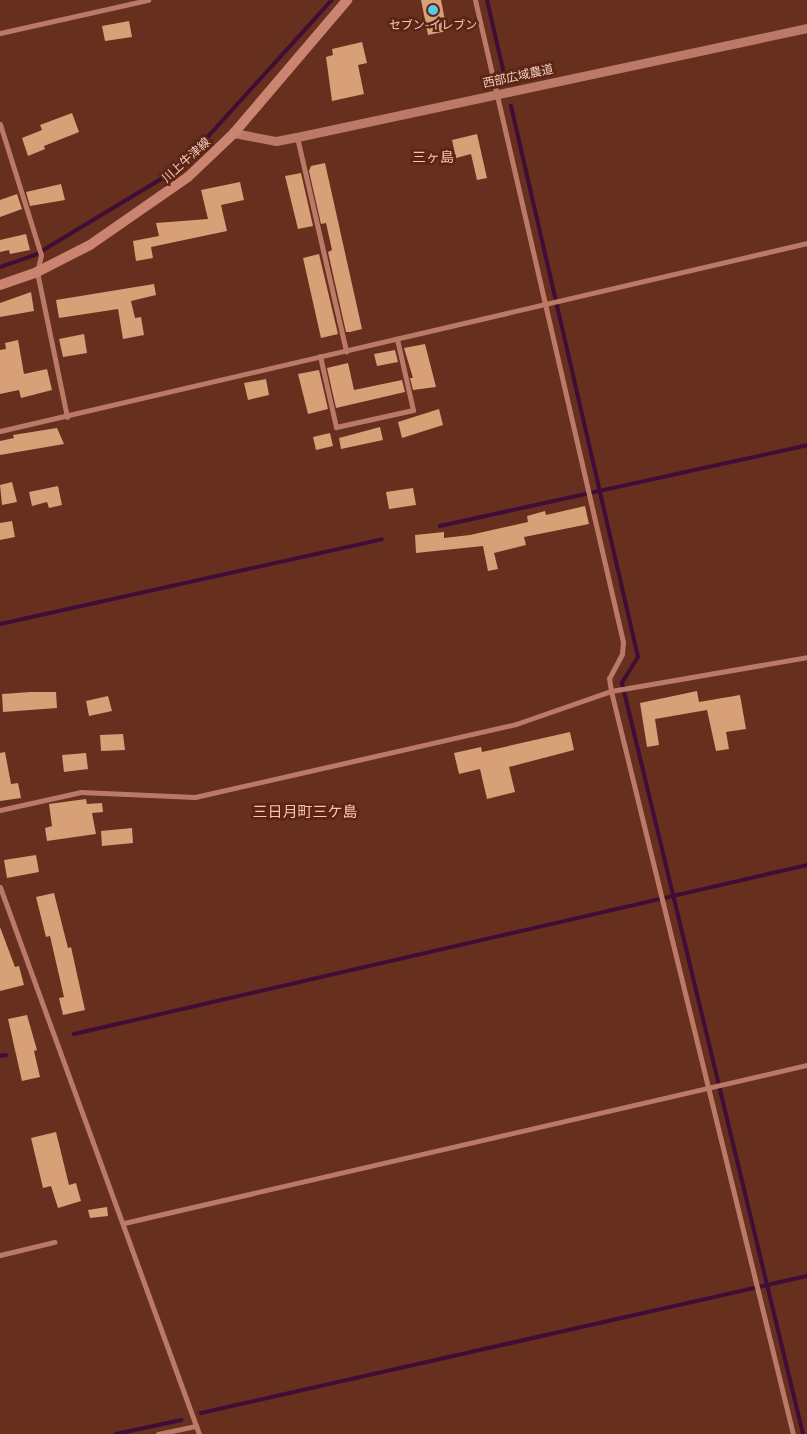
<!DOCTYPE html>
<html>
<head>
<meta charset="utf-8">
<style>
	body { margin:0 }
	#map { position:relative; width:807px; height:1434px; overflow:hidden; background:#672f1e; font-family:Barlow,"Noto Sans JP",sans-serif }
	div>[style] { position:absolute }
	.stream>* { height:4px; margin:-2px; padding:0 2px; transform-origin:2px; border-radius:2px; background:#3f0d35 }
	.building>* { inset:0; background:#d7a077 }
	.minor>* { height:5px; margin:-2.5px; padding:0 2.5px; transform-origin:2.5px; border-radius:2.5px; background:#ba7a67 }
	.tertiary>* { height:9px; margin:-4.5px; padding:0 4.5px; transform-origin:4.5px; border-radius:4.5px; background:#ba7a67 }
	.secondary>* { height:10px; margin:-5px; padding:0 5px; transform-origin:5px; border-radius:5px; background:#cb8470 }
	.dots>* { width:14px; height:14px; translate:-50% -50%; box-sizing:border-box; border:2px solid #5b2413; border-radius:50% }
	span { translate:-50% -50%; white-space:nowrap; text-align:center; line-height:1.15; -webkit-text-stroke:5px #5b2413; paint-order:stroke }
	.poi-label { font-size:12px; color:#f0ccc1 }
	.street-label { font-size:12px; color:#f0ccc1 }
	.neighbourhood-label { font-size:14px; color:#fac3b2 }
	.quarter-label { font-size:15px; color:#fac3b2 }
</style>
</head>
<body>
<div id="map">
	<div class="stream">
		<div style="left:487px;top:0;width:80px;rotate:77deg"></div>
		<div style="left:511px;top:106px;width:565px;rotate:77.02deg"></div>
		<div style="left:638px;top:657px;width:31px;rotate:122deg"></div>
		<div style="left:622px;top:683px;width:773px;rotate:76.45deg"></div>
		<div style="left:0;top:267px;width:37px;rotate:-19deg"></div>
		<div style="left:35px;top:255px;width:153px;rotate:-31.1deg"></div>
		<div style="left:166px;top:176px;width:22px;rotate:-36deg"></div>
		<div style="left:184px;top:163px;width:220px;rotate:-47.8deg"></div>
		<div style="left:440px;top:526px;width:376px;rotate:-12.4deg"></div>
		<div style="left:0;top:624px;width:391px;rotate:-12.5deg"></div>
		<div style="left:74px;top:1034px;width:752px;rotate:-12.98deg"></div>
		<div style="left:0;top:1056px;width:6px;rotate:-9deg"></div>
		<div style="left:201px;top:1413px;width:621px;rotate:-12.74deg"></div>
		<div style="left:116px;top:1434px;width:67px;rotate:-12deg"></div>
	</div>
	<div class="building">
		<div style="clip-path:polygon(421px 0,441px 0,447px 31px,428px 35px)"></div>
		<div style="clip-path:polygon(129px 21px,132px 37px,105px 41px,102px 26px)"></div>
		<div style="clip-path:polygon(362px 42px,367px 63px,358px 65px,364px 94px,332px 101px,326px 57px,333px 55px,332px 49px)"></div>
		<div style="clip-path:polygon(72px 113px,79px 132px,44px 146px,45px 149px,28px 156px,22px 138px,42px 130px,40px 125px)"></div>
		<div style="clip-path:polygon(477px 134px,487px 178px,477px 180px,471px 154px,456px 158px,452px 140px)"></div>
		<div style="clip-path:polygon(325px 163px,362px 329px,350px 332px,346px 332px,328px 252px,332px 250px,326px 223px,321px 224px,309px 171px,311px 166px)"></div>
		<div style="clip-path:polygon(301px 173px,313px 226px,298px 229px,285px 176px)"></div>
		<div style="clip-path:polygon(240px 182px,244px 200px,221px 205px,227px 231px,151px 247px,153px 258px,136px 261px,133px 241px,159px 236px,156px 223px,208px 219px,201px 190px)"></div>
		<div style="clip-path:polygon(61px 184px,65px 200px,30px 206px,26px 192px)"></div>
		<div style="clip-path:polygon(17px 194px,22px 209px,0 217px,0 200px)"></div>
		<div style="clip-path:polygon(26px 234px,30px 250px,10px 254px,9px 250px,0 252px,0 240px)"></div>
		<div style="clip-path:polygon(319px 254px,338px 334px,321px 338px,303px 258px)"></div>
		<div style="clip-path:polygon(154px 284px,156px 295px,131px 301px,135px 318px,141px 317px,144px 335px,123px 339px,118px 309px,59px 318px,56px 300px)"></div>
		<div style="clip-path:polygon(31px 292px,34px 311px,0 317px,0 303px)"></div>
		<div style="clip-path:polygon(84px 334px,87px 353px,63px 357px,59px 339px)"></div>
		<div style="clip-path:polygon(18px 340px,24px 374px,47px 369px,52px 390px,21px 398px,19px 390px,0 394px,0 350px,6px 349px,5px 343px)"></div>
		<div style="clip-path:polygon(425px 344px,436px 387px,413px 390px,410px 378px,413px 378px,404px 348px)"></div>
		<div style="clip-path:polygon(395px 350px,398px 362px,377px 366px,374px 354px)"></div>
		<div style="clip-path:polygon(348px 363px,354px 390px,402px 380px,405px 392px,336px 408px,327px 368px)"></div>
		<div style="clip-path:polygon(319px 370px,328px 409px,308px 414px,298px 374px)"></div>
		<div style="clip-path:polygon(266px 379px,269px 395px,248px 400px,244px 383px)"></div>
		<div style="clip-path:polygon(439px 409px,443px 425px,402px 438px,398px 422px)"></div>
		<div style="clip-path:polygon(380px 427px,383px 440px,341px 449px,339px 438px)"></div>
		<div style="clip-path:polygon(57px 428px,64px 444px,0 455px,0 441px,14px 438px,13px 435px)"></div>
		<div style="clip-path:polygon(330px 433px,333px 446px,316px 450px,313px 437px)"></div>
		<div style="clip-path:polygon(12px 482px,17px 502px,2px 505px,0 485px)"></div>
		<div style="clip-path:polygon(58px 486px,62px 505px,49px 508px,47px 502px,32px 506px,29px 492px)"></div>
		<div style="clip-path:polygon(413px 488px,416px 505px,389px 509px,386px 492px)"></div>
		<div style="clip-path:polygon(585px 506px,589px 524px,524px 537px,526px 545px,494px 553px,498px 569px,488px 571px,483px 546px,416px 553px,415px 535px,444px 532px,444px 538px,470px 535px,528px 522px,527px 516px,545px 511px,546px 515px)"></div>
		<div style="clip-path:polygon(12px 521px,15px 537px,0 540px,0 523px)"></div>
		<div style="clip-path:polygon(697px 691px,699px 702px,740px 695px,746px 729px,726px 732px,729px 749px,716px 751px,707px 710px,655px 719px,659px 745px,647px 747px,640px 703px)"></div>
		<div style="clip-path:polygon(31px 692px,56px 692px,57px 708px,3px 712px,2px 694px)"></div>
		<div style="clip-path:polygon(108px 696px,112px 711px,89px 716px,86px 701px)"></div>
		<div style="clip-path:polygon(570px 732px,574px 750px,509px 767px,515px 792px,487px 799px,480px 769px,459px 774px,454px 753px,481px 747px,482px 752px)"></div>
		<div style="clip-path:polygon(123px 734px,125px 750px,101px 751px,100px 735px)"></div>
		<div style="clip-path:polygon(5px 752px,11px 784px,18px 783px,21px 798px,0 801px,0 753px)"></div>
		<div style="clip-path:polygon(86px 753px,88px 769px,64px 772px,62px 755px)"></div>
		<div style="clip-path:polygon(86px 799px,87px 804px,102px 803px,103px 812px,92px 813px,96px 834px,47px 841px,45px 828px,52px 826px,49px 804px)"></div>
		<div style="clip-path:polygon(132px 828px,133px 843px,102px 846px,101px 831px)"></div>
		<div style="clip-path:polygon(36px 855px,39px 872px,7px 878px,4px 860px)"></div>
		<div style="clip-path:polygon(54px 893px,68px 948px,71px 947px,85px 1010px,63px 1015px,59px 998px,64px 997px,50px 936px,46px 937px,36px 897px)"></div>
		<div style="clip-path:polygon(0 927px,15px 967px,19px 966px,24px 985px,0 991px)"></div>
		<div style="clip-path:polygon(27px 1015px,37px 1050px,34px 1051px,40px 1077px,22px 1081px,8px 1019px)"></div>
		<div style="clip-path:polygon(56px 1132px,69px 1185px,76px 1183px,81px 1201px,58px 1208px,51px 1186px,43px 1188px,31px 1138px)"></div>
		<div style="clip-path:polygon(107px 1207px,108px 1216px,90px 1218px,88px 1210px)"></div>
	</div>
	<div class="minor">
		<div style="left:475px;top:0;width:659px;rotate:77.02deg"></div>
		<div style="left:623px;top:642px;width:12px;rotate:95deg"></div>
		<div style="left:622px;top:654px;width:27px;rotate:118deg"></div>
		<div style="left:609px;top:678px;width:13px;rotate:81deg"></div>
		<div style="left:611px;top:691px;width:765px;rotate:76.24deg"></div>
		<div style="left:0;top:33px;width:152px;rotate:-12.6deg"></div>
		<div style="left:0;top:124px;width:137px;rotate:72.6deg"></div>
		<div style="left:41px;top:255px;width:17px;rotate:103deg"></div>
		<div style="left:37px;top:272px;width:148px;rotate:78.3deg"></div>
		<div style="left:297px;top:137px;width:220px;rotate:77.1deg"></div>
		<div style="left:320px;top:356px;width:73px;rotate:77.3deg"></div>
		<div style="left:336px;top:427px;width:79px;rotate:-12.4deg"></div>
		<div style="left:413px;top:410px;width:73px;rotate:-102.7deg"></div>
		<div style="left:0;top:431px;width:829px;rotate:-13.11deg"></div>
		<div style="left:0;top:810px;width:83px;rotate:-12.5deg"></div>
		<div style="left:81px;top:792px;width:114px;rotate:2.5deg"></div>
		<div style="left:195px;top:797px;width:329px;rotate:-12.8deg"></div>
		<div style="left:516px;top:724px;width:101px;rotate:-19.2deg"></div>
		<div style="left:611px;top:691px;width:199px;rotate:-9.8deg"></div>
		<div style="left:0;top:887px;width:582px;rotate:70.01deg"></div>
		<div style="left:124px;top:1223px;width:701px;rotate:-13.03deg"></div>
		<div style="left:0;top:1255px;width:56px;rotate:-13.5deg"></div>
		<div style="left:158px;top:1434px;width:39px;rotate:-12deg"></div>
	</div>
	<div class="tertiary">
		<div style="left:234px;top:133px;width:43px;rotate:10.8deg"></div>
		<div style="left:276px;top:141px;width:21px;rotate:-11deg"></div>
		<div style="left:297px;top:137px;width:522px;rotate:-12.06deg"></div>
	</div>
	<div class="secondary">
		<div style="left:0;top:285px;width:39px;rotate:-19deg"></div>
		<div style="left:37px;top:272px;width:59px;rotate:-27deg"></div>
		<div style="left:90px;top:245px;width:119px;rotate:-34.8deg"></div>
		<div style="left:188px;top:177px;width:64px;rotate:-43.7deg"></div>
		<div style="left:234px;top:133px;width:175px;rotate:-49.6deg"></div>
	</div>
	<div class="dots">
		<div style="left:433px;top:10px;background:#59c8e5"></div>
	</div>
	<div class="poi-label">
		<span style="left:433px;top:25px">セブン-イレブン</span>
	</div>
	<div class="street-label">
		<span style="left:518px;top:76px;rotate:-12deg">西部広域農道</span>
		<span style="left:186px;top:160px;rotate:-42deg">川上牛津線</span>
	</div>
	<div class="neighbourhood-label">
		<span style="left:433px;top:157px">三ヶ島</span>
	</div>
	<div class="quarter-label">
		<span style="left:305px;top:812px">三日月町三ケ島</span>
	</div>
</div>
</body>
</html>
